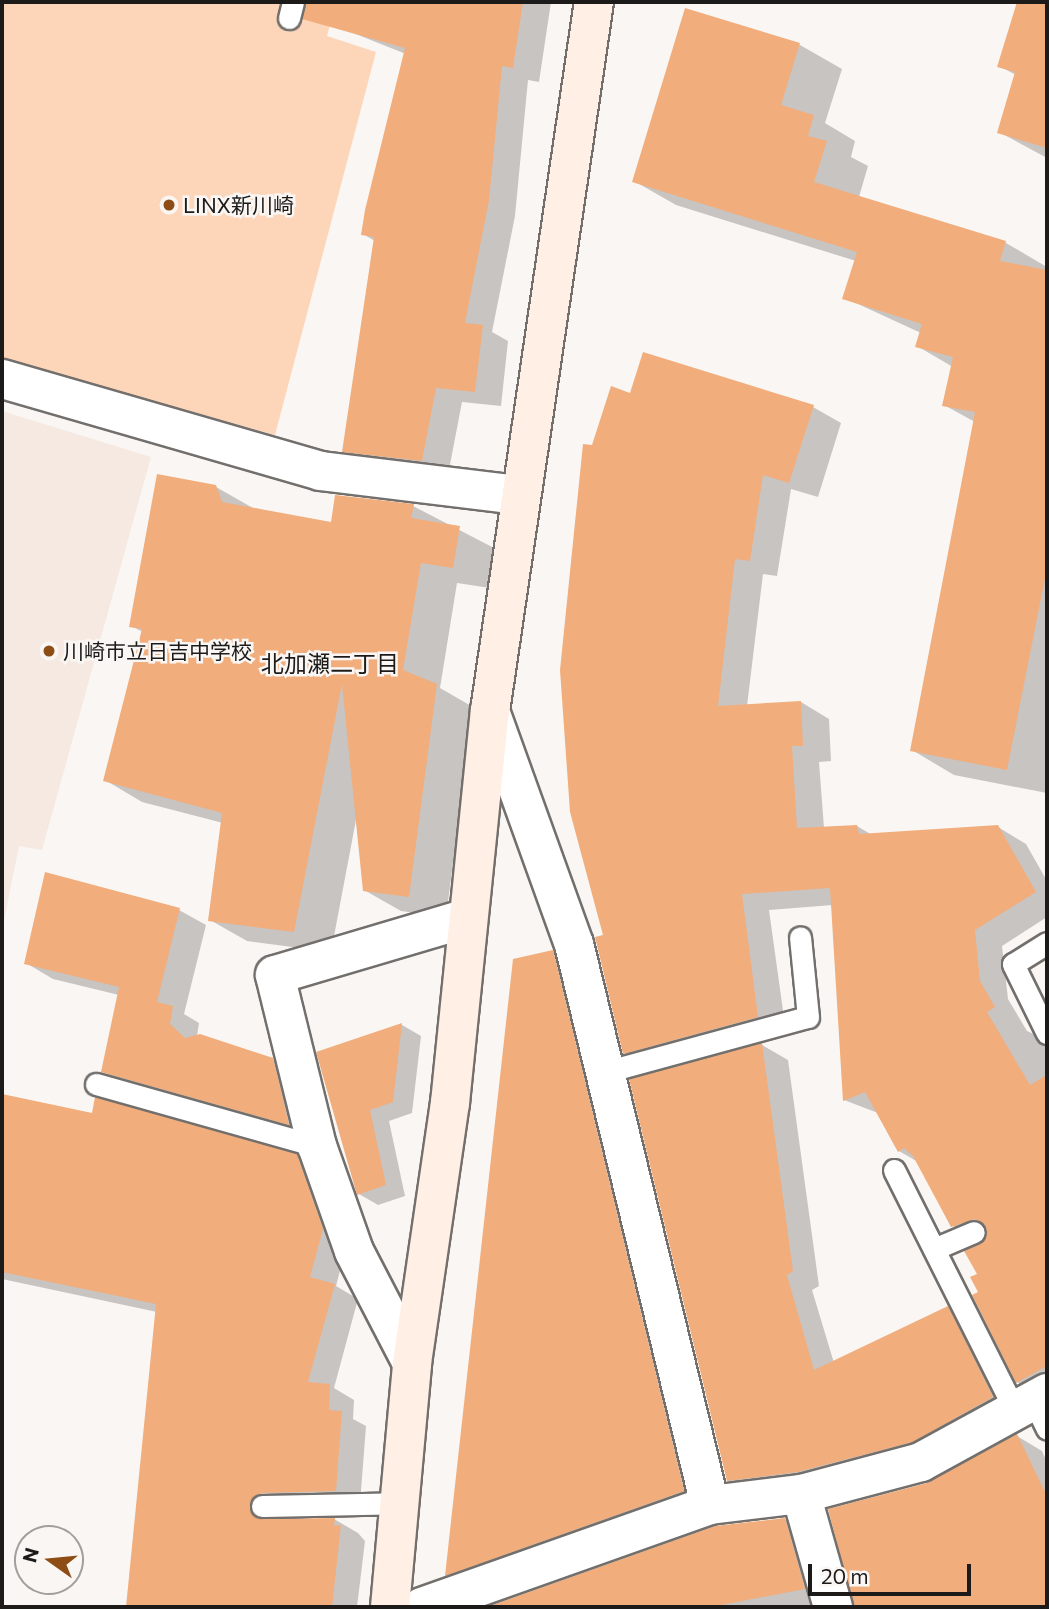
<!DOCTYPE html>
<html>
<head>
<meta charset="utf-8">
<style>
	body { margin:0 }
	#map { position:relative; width:1049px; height:1609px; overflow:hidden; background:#faf6f3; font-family:Commissioner,"Noto Sans JP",sans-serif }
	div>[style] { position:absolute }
	.built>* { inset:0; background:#f5e9e2 }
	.green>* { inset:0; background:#fdd6ba }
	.shadow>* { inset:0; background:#0003 }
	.building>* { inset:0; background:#f1ad7b }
	.roads { filter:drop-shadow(2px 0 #726f6c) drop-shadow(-2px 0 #726f6c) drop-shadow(0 2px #726f6c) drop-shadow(0 -2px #726f6c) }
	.lane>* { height:21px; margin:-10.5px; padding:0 10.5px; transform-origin:10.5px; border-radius:10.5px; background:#fff }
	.street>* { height:38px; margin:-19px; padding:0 19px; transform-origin:19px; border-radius:19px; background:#fff }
	.secondary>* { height:38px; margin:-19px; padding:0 19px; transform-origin:19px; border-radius:19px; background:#ffefe4 }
	.dots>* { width:19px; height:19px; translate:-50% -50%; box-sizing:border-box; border:4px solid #faf6f3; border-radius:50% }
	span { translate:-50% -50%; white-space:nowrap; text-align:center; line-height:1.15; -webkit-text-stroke:5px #faf6f3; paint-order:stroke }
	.poi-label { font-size:21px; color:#1c1b1a }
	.left { translate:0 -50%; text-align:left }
	.neighbourhood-label { font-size:23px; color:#1c1b1a }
	.frame { position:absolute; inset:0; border:4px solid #1c1b1a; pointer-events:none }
	.north { position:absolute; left:14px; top:1525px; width:70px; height:70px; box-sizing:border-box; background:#faf6f3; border:2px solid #a19e9c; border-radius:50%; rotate:285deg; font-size:19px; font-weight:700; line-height:28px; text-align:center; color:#1c1b1a }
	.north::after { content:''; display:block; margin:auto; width:24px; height:32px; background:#8d4d15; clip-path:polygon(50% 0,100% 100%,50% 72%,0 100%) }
	.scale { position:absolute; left:808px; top:1564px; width:163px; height:32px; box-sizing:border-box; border:4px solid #1c1b1a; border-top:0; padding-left:9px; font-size:21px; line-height:24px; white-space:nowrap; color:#1c1b1a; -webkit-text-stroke:5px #faf6f3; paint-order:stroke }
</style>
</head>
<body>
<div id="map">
	<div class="built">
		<div style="clip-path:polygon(2px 411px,151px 457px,42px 850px,19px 846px,2px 930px)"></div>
	</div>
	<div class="green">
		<div style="clip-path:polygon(2px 2px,336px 2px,327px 36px,376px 52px,275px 435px,2px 359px)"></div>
	</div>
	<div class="shadow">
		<div style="clip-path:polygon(345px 2px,551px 2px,539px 82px,528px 80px,515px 216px,492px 332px,508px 341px,501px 406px,462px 402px,448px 475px,370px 466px,344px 451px,375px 241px,363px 234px,406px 54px,338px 27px)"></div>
		<div style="clip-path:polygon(1012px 2px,1047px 2px,1047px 158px,999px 132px,1016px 75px,999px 66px,1018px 5px)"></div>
		<div style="clip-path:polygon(686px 10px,800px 45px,842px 69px,825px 123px,855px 141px,851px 157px,868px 166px,859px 197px,1006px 243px,1047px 267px,1047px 793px,954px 775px,912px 750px,975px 422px,944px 405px,953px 367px,917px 346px,921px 333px,845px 298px,856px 261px,676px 205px,634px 181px)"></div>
		<div style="clip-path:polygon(632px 396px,813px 407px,841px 423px,818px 497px,791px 489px,777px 576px,763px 574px,747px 706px,801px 702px,829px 719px,831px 761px,819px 762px,824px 828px,857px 826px,872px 835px,998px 827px,1026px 844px,1047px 881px,1047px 917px,1002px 946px,1008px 999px,1027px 1031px,1047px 1040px,1045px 1398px,1017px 1382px,980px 1293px,982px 1243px,953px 1226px,918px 1162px,899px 1151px,878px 1113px,844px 1100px,833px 905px,769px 910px,786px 1032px,652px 1068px,625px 1052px,605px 936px,593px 447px)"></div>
		<div style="clip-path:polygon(216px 487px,253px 508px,332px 524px,413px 506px,496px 549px,490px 588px,457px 583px,440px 688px,473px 707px,446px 917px,401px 911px,364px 890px,356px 820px,331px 952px,247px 941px,210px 920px,223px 823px,142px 802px,105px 780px,143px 632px,131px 626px)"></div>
		<div style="clip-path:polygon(179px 910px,206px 925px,184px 1014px,199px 1023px,197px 1036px,272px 1060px,299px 1075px,315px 1138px,129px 1086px,103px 1071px,119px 995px,53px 979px,26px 963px)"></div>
		<div style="clip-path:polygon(553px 952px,578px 966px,708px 1505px,471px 1589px,447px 1575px)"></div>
		<div style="clip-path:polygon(402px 1025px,421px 1036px,412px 1113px,389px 1121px,405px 1196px,378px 1205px,359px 1194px,318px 1053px)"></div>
		<div style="clip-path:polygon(762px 1045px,788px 1060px,819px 1286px,812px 1290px,834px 1363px,948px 1308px,974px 1324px,1019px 1413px,755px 1495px,728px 1480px)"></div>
		<div style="clip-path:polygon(2px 1095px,296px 1156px,321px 1170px,347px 1244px,336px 1286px,358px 1299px,334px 1388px,354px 1400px,353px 1419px,366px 1426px,360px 1504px,286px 1506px,272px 1521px,334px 1519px,358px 1533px,365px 1541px,357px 1607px,128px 1607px,157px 1312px,2px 1279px)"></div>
		<div style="clip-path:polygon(1017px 1436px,1042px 1451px,1047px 1462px,1047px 1607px,855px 1607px,928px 1485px)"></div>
		<div style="clip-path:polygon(785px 1520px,810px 1535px,831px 1607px,492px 1607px,715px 1528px)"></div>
	</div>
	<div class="building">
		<div style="clip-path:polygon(306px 2px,523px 2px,513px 68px,502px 66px,489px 200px,465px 323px,483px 325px,475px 392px,436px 388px,422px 461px,342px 452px,374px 237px,361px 235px,365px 210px,405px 48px,302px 19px)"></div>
		<div style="clip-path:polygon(1017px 2px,1047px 2px,1047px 148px,997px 133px,1015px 72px,997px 67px)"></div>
		<div style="clip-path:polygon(685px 8px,800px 43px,781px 105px,814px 115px,808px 136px,827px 141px,814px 182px,1006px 241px,1000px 261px,1047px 270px,1047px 568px,1007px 770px,910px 751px,975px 412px,942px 406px,953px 357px,915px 347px,922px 324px,842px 299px,857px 252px,632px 182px)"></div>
		<div style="clip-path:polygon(643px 352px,814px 405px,789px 483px,763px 475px,750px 561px,735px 559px,718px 706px,801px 701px,803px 746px,792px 746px,797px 828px,857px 825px,859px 834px,998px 825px,1036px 892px,975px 930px,980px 981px,995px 1007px,987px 1012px,1030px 1085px,1047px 1075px,1047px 1366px,1016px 1383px,972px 1295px,978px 1292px,970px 1277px,977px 1274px,964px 1251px,984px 1240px,986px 1226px,975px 1219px,951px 1227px,913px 1156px,904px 1148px,898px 1152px,865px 1092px,843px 1101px,830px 888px,742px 894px,758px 1017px,623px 1054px,595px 937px,603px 935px,570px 812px,560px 670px,583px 444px,592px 445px,611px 386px,630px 393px)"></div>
		<div style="clip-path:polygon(157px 474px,216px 485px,222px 502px,331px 522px,335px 495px,414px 504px,411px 518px,460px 526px,453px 568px,421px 563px,403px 670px,437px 684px,409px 897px,363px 891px,342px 684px,294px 932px,208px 921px,222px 813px,103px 781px,142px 629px,129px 627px)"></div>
		<div style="clip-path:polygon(45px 872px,180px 908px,157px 1002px,173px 1006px,170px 1024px,185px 1038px,200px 1034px,273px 1058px,289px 1125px,101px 1072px,119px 987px,24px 964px)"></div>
		<div style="clip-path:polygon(553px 950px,684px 1491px,445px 1576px,513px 959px)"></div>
		<div style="clip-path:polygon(402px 1023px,393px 1102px,370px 1110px,386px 1185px,357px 1195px,316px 1052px)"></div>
		<div style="clip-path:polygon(762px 1043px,793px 1271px,787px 1275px,814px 1370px,948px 1306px,993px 1397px,913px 1442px,797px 1472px,727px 1481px,629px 1079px)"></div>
		<div style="clip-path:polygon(2px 1094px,92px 1113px,95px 1097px,297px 1154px,323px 1229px,310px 1277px,335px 1284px,308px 1382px,330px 1384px,329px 1410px,342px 1411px,336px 1491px,261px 1493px,249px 1507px,262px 1519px,335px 1518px,334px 1526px,341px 1525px,332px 1607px,126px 1607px,156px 1304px,2px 1272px)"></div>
		<div style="clip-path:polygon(1017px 1434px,1047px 1496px,1047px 1607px,854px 1607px,828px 1509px,927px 1483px)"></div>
		<div style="clip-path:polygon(785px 1518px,805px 1589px,711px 1607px,487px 1607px,715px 1526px)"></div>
	</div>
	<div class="roads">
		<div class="lane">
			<div style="left:289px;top:18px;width:16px;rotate:-76deg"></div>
			<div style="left:1047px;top:943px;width:40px;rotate:148deg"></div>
			<div style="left:1013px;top:964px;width:77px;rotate:63.8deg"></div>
			<div style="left:605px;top:1072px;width:210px;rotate:-15.2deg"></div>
			<div style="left:808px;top:1017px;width:80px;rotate:-95.7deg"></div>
			<div style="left:96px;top:1084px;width:230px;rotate:15.7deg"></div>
			<div style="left:894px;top:1170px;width:267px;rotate:63.3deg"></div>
			<div style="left:934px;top:1249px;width:43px;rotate:-23deg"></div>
			<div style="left:1032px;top:1398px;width:34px;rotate:64deg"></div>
			<div style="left:262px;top:1506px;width:138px;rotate:-1.2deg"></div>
		</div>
		<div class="street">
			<div style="left:2px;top:379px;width:331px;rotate:16.1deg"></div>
			<div style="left:320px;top:471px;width:200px;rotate:6.9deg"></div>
			<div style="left:490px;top:711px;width:248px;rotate:70.2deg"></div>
			<div style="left:574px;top:944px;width:577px;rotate:76.37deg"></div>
			<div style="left:412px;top:1363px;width:126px;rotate:-117.4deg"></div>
			<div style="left:354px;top:1251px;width:111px;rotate:-109.4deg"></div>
			<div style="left:317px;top:1146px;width:176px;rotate:-103.8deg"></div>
			<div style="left:275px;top:975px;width:200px;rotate:-16.5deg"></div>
			<div style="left:801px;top:1494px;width:117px;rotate:74.2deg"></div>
			<div style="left:422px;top:1607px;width:306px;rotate:-19.5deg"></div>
			<div style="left:710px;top:1505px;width:92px;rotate:-6.9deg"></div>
			<div style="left:801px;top:1494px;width:124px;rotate:-14.9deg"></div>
			<div style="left:921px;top:1462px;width:144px;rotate:-28.7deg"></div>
		</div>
		<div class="secondary">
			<div style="left:390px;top:1607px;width:245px;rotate:-84.8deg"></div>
			<div style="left:412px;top:1363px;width:263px;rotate:-81.7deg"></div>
			<div style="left:450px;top:1103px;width:394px;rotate:-84.2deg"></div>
			<div style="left:490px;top:711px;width:717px;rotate:-81.66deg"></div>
		</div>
	</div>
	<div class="dots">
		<div style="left:169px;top:205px;background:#8d4d15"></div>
		<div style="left:49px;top:651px;background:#8d4d15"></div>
	</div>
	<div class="poi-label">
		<span class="left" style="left:183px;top:205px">LINX新川崎</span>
		<span class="left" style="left:63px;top:651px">川崎市立日吉中学校</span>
	</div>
	<div class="neighbourhood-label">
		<span style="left:330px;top:663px">北加瀬二丁目</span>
	</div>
	<div class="frame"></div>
	<div class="north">N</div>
	<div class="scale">20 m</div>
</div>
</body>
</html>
